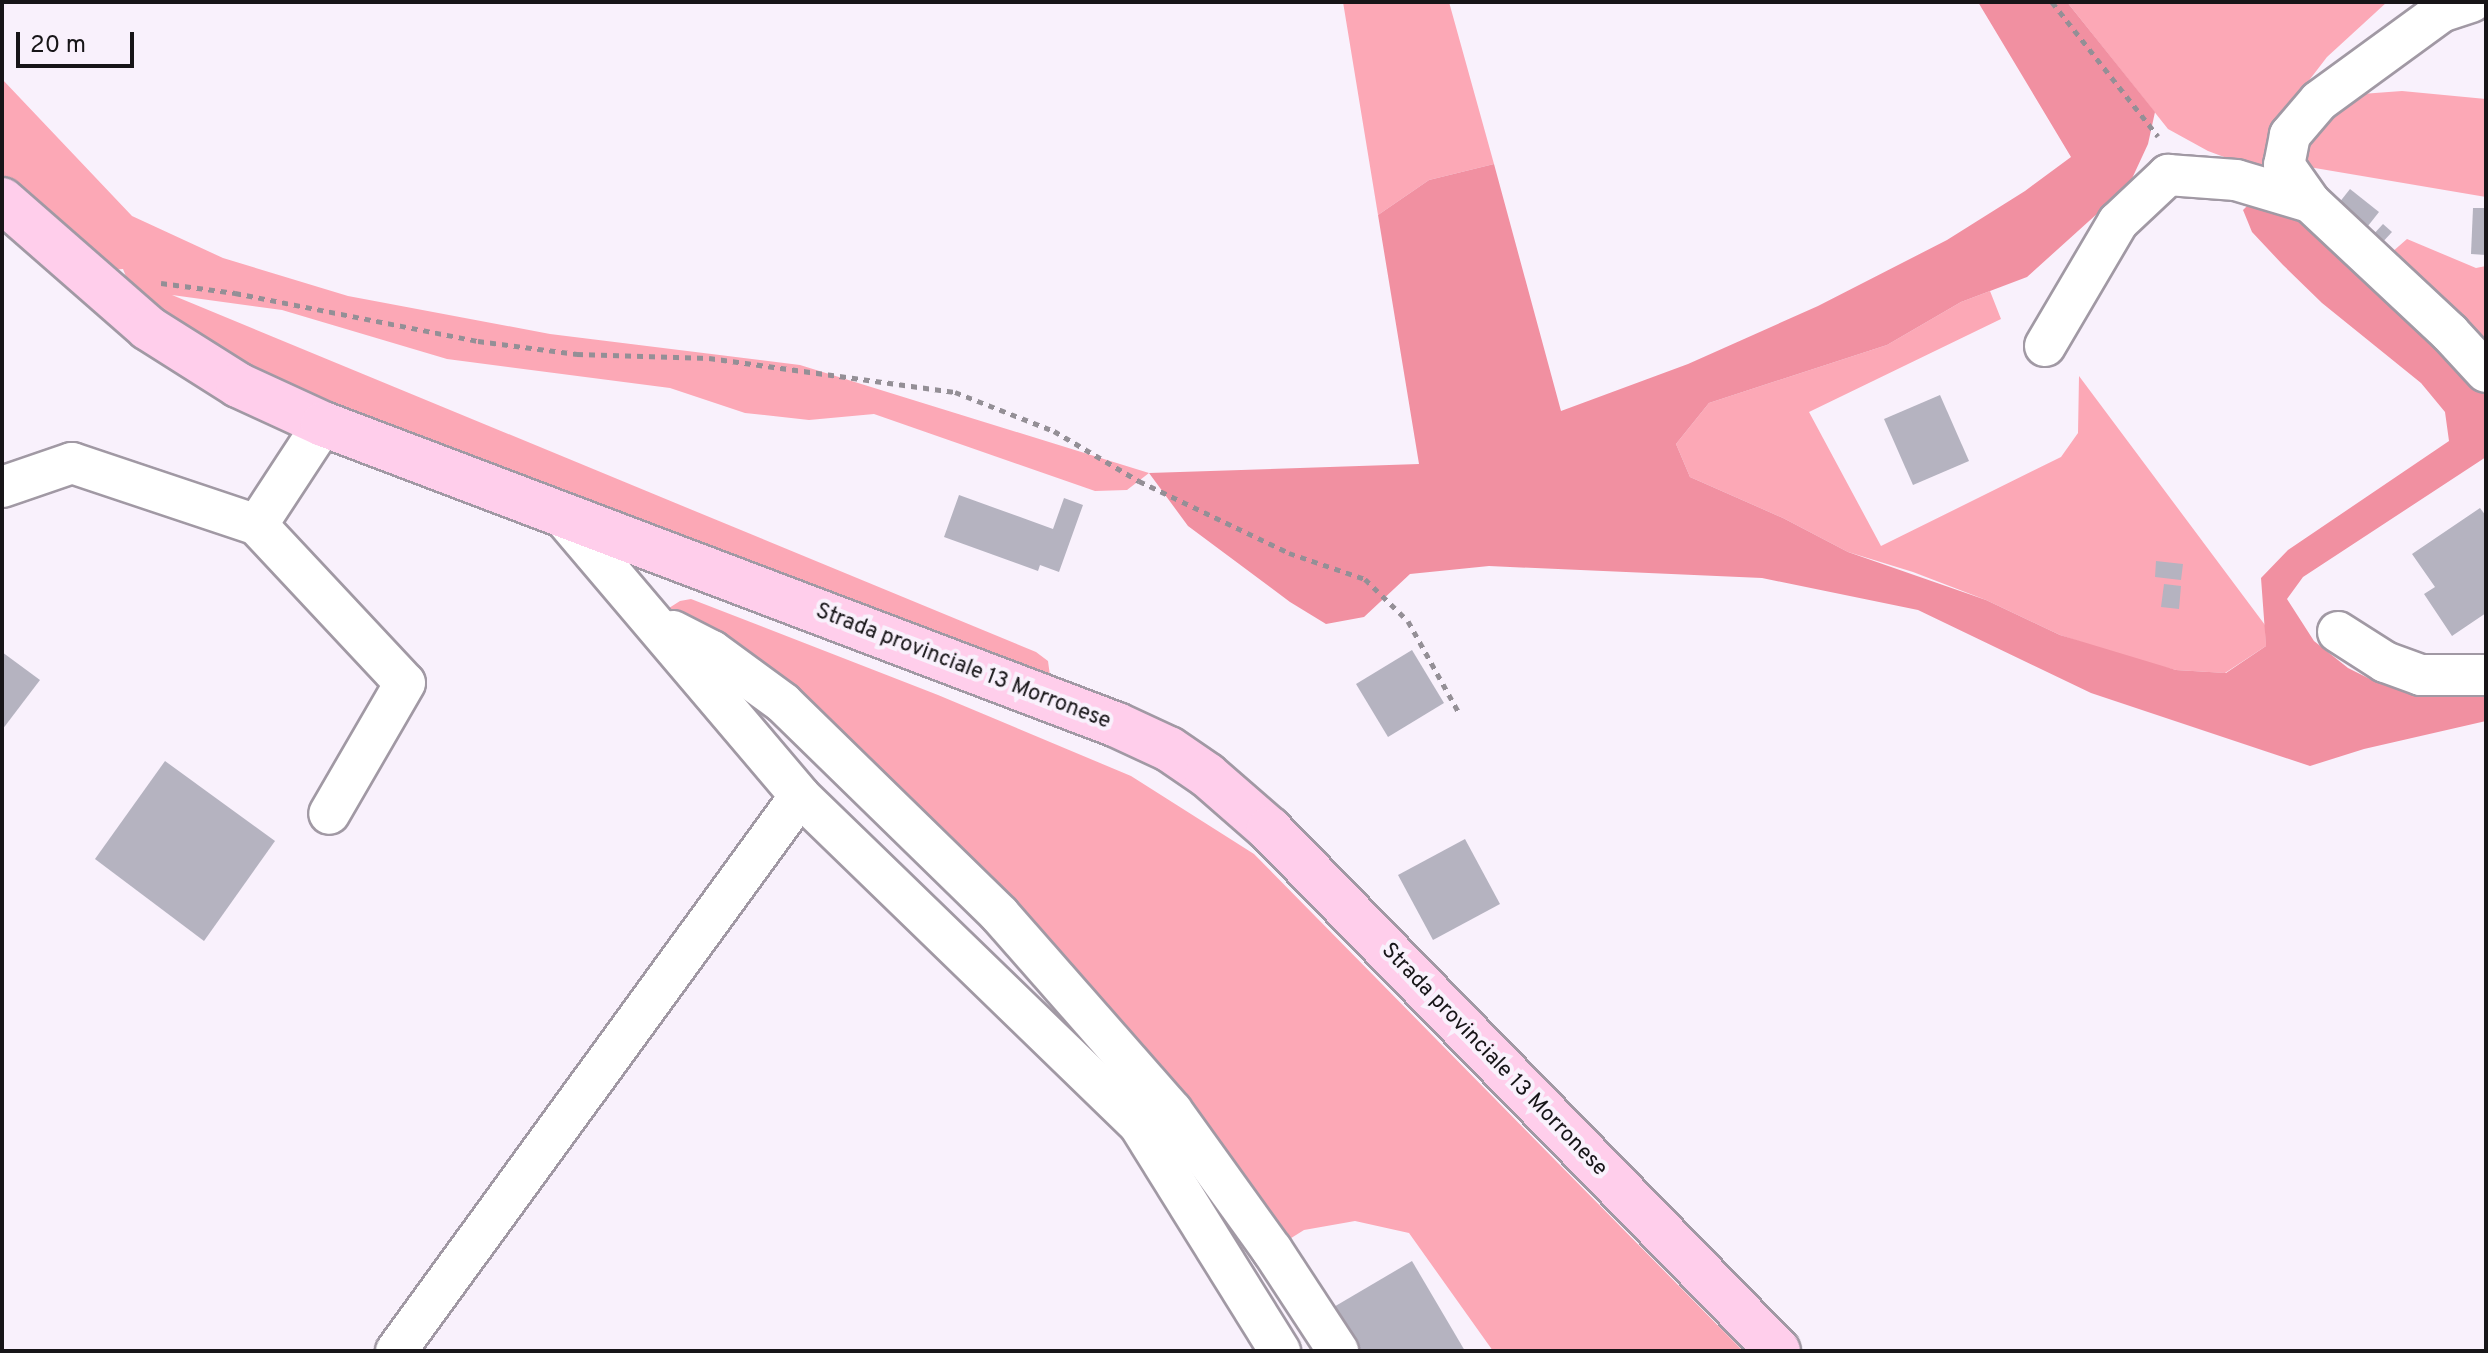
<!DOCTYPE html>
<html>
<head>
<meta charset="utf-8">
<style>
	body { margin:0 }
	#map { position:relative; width:2488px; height:1353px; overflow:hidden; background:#f9f1fc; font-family:Overpass,sans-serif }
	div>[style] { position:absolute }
	.green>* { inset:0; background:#fca8b6 }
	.forest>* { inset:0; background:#f190a1 }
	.building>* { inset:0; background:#b5b3c0 }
	.path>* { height:5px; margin-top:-2.5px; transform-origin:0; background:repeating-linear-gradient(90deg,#948f96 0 6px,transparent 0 12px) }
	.roads { filter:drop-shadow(2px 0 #a199a4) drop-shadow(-2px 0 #a199a4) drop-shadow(0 2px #a199a4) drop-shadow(0 -2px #a199a4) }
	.minor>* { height:40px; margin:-20px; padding:0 20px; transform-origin:20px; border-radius:20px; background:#fff }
	.major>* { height:44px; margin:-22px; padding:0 22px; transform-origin:22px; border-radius:22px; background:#ffceeb }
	span { translate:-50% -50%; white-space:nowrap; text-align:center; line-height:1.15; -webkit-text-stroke:8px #f9f1fc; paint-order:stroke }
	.street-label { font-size:22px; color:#171518 }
	.frame { position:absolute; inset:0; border:4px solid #171518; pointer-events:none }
	.scale { position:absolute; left:16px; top:32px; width:118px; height:36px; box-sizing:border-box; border:4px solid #171518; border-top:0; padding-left:10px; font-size:24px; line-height:28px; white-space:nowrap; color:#171518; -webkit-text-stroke:6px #f9f1fc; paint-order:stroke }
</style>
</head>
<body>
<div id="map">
	<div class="green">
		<div style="clip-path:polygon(1343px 2px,1449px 2px,1494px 164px,1429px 180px,1378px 215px)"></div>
		<div style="clip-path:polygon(2067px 2px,2387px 2px,2327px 57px,2287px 109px,2270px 174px,2208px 151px,2168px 129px)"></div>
		<div style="clip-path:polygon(2px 79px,132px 216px,223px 258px,348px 296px,550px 334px,800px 365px,1149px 473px,1127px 490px,1095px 491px,874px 414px,809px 420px,745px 413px,670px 388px,447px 359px,282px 310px,172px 295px,1036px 652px,1048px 661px,1051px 683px,293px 398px,135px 299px,123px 269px,100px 271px,2px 174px)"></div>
		<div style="clip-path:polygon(2402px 91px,2486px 99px,2486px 197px,2303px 166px,2321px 116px,2348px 95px)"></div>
		<div style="clip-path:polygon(2407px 239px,2476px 268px,2486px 266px,2486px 363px,2383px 260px)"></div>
		<div style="clip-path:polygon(1990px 291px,2001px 319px,1809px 412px,1881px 546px,2061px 457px,2078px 433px,2079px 376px,2265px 625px,2266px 646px,2225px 673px,2176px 670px,2131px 659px,2060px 635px,1986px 600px,1913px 572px,1848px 552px,1783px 518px,1690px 477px,1676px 444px,1709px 403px,1887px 345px,1961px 302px)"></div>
		<div style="clip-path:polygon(691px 599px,938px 695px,1131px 776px,1254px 854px,1743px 1351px,1493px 1351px,1409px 1233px,1355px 1221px,1304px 1230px,1288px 1240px,1181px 1104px,671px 619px,669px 608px,680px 601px)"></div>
	</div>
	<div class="forest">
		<div style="clip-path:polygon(1978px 2px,2067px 2px,2155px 112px,2148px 144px,2129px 185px,2027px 277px,1961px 302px,1887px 345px,1709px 403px,1676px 444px,1690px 477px,1783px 518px,1848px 552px,1986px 600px,2060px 635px,2176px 670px,2226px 673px,2266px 646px,2261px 578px,2288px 550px,2449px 441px,2445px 412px,2421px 383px,2322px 303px,2283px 265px,2252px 232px,2243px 210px,2249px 204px,2309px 221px,2486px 390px,2486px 457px,2303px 577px,2287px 599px,2314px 641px,2348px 668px,2378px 683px,2486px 680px,2486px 721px,2364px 749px,2310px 766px,2091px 693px,1918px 610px,1762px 578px,1489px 566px,1410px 574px,1364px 617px,1326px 624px,1290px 602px,1188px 526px,1149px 473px,1419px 464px,1378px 215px,1429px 180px,1494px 164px,1561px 411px,1688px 364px,1818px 306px,1947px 240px,2025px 191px,2071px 157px)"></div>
	</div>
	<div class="building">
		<div style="clip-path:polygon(2350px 189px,2379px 212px,2364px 231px,2335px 208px)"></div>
		<div style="clip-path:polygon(2473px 208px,2486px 208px,2486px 255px,2471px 254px)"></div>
		<div style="clip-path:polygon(2383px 224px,2392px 232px,2380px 245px,2371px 237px)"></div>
		<div style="clip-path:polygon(1940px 395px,1969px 461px,1913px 485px,1884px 419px)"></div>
		<div style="clip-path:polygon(959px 495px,1053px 529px,1064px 498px,1083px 505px,1059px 572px,1040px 565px,1038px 571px,944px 537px)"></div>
		<div style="clip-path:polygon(2480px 508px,2486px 516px,2486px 613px,2452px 636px,2424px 594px,2435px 587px,2412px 554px)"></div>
		<div style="clip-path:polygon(2156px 561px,2183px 564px,2181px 580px,2155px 577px)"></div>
		<div style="clip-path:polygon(2164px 584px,2181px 586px,2179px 609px,2161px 607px)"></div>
		<div style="clip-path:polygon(1412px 650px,1444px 703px,1388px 737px,1356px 684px)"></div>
		<div style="clip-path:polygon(2px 652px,40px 680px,2px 730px)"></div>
		<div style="clip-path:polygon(165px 761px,275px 841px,204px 941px,95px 859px)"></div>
		<div style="clip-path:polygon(1465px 839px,1500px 904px,1433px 940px,1398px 875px)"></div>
		<div style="clip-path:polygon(1412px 1261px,1465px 1351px,1351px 1351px,1327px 1311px)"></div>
	</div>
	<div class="path">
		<div style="left:2052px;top:2px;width:171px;rotate:51.7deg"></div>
		<div style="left:161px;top:283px;width:75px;rotate:7.7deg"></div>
		<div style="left:235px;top:293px;width:248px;rotate:11.2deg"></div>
		<div style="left:478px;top:341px;width:100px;rotate:7.5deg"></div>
		<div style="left:577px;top:354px;width:132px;rotate:1.7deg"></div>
		<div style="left:709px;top:358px;width:248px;rotate:7.9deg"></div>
		<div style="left:955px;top:392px;width:106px;rotate:21.5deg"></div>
		<div style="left:1054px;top:431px;width:99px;rotate:30.5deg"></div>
		<div style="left:1139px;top:481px;width:166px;rotate:25.6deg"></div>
		<div style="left:1289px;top:553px;width:80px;rotate:18.9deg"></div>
		<div style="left:1365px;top:579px;width:60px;rotate:44.3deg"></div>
		<div style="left:1408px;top:621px;width:107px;rotate:61deg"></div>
	</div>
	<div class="roads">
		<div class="minor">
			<div style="left:2471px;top:2px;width:32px;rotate:162deg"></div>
			<div style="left:2441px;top:12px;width:151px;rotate:143.9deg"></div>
			<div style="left:2319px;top:101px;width:45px;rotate:130.5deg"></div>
			<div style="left:2290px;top:135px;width:31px;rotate:101deg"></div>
			<div style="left:2284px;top:165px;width:45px;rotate:54.9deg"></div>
			<div style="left:2310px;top:202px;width:192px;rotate:43.1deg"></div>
			<div style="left:2450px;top:333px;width:53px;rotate:47.3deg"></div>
			<div style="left:2045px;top:346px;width:144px;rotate:-59.5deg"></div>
			<div style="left:2118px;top:222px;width:69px;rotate:-43.2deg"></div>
			<div style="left:2168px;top:175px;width:68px;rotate:4.2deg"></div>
			<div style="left:2236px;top:180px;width:77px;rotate:16.6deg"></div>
			<div style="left:2px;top:487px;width:74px;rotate:-18.9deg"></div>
			<div style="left:72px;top:463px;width:195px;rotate:18.5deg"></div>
			<div style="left:257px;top:525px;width:216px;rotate:46.9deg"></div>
			<div style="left:405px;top:683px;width:151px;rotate:120.1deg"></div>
			<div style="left:561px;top:514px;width:370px;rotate:49.7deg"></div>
			<div style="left:800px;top:796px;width:470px;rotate:44.1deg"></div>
			<div style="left:1138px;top:1123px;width:269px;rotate:58.1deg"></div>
			<div style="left:257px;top:525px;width:121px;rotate:-56.8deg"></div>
			<div style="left:673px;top:631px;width:44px;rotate:27.1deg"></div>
			<div style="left:712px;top:651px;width:88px;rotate:36.2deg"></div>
			<div style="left:783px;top:703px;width:303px;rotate:44.3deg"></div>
			<div style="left:1000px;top:915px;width:261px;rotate:48.7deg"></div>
			<div style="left:1172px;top:1111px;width:171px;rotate:54.3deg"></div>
			<div style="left:1272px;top:1250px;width:121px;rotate:56.8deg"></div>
			<div style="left:2338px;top:632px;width:56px;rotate:32.6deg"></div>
			<div style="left:2385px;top:662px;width:38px;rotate:20deg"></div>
			<div style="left:2421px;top:675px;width:65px"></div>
			<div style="left:396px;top:1351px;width:686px;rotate:-53.95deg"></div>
		</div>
		<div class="major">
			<div style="left:2px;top:200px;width:194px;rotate:41.2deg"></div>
			<div style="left:148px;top:328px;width:107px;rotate:32.3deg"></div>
			<div style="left:238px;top:385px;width:94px;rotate:24.6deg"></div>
			<div style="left:323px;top:424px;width:849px;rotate:20.76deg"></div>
			<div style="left:1117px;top:725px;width:57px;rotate:24.8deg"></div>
			<div style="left:1169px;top:749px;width:46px;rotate:34.4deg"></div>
			<div style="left:1207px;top:775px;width:82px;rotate:41.1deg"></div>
			<div style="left:1269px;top:829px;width:729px;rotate:45.72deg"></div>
		</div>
	</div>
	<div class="street-label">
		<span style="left:963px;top:667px;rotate:21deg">Strada provinciale 13 Morronese</span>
		<span style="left:1494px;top:1060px;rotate:46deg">Strada provinciale 13 Morronese</span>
	</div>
	<div class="frame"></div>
	<div class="scale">20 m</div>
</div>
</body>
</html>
